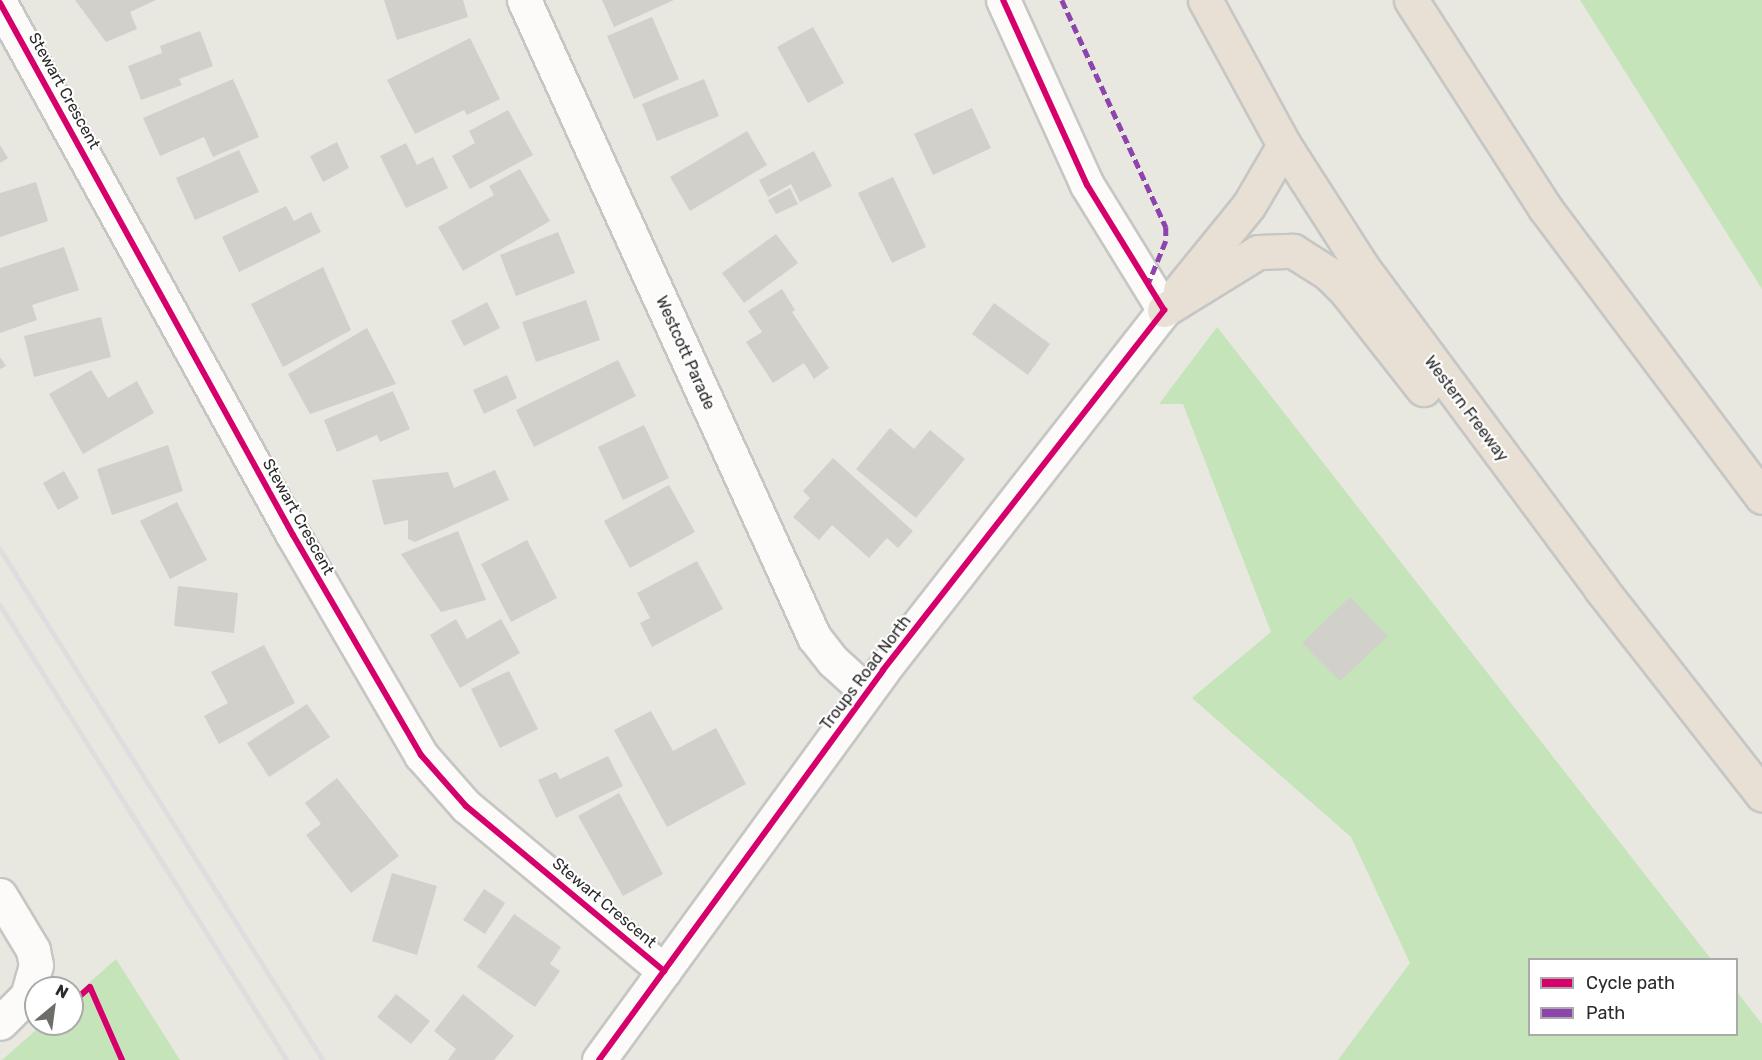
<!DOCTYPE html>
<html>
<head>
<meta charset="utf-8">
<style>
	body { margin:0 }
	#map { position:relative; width:1762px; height:1060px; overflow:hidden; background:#e8e7e0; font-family:Rubik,sans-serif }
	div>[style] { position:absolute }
	.green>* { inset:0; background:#c5e4ba }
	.building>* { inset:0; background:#d1d0cb }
	.roads { filter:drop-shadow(2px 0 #c6c6c5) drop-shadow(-2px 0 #c6c6c5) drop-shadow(0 2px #c6c6c5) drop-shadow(0 -2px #c6c6c5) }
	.minor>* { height:33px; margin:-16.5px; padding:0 16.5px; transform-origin:16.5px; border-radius:16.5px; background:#fcfbfa }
	.highway>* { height:33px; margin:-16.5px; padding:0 16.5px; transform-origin:16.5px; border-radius:16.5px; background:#e8e0d4 }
	.rail>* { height:4.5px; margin:-2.25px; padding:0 2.25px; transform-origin:2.25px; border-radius:2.25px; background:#dedede }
	.quiet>* { height:4.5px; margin-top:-2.25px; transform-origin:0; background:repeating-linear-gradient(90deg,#8e44ad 0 9px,transparent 0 13.5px) }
	.cycleway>* { height:6px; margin:-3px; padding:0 3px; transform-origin:3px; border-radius:3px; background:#d6006c }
	span { translate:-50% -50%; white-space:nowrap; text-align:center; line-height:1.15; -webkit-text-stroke:4.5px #fff; paint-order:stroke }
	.street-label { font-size:16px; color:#2b2b2b }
	.legend { position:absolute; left:1528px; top:958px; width:210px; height:78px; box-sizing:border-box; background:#fff; border:2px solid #aaa; margin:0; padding:8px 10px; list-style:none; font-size:18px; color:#2b2b2b }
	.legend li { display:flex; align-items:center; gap:12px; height:30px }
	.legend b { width:30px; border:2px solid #aaa }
	.north { position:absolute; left:24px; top:976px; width:60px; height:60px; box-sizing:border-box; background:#fff; border:2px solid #aaa; border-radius:50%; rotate:29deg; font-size:16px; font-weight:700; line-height:24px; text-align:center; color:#2b2b2b }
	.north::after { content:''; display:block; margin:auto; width:21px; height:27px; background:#6d6d6a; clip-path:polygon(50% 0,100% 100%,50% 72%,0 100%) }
</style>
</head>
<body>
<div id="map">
	<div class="green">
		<div style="clip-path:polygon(1580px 0,1762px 0,1762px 289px)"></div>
		<div style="clip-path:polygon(1217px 327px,1711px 959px,1530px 960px,1530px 1034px,1736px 1034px,1737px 992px,1762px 1024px,1762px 1060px,1338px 1060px,1410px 963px,1351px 837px,1192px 698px,1271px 632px,1183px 404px,1159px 404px)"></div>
		<div style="clip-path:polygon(116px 959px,180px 1060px,2px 1060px,43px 1024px,72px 1024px,72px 998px)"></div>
	</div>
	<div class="building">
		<div style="clip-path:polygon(75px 0,156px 0,130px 12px,137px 29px,106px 42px)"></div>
		<div style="clip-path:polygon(384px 0,463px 0,468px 17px,397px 40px)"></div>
		<div style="clip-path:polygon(602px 0,674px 0,614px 27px)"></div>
		<div style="clip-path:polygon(652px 17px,679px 79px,634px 99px,607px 36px)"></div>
		<div style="clip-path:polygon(813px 27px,844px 83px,808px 103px,777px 47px)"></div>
		<div style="clip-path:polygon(200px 31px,213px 66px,179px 79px,182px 85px,141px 100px,128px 66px,162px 53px,160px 46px)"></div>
		<div style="clip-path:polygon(470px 38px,500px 99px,467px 115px,464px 110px,415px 134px,387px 80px)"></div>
		<div style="clip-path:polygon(233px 79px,259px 137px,213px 157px,204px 137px,160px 156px,143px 118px)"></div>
		<div style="clip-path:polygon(704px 79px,719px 116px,657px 141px,642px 104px)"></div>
		<div style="clip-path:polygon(972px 108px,991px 148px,933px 175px,914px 134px)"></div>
		<div style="clip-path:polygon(508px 110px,533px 155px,470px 189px,452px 156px,475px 143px,469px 131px)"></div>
		<div style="clip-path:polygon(747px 131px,767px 165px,690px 211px,670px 177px)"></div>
		<div style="clip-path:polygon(337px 142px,349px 168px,323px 182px,310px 156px)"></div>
		<div style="clip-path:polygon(406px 143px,417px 165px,433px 157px,448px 188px,406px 208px,380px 156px)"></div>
		<div style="clip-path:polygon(0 145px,8px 158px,0 163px)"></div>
		<div style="clip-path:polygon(239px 150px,259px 192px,195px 220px,176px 178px)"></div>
		<div style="clip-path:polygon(814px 151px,832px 186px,800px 202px,791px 184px,768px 197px,759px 180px)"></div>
		<div style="clip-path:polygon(520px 169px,550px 221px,463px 271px,438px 227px,494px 195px,489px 186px)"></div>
		<div style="clip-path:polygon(893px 177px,926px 247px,892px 263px,858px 193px)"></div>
		<div style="clip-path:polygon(36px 182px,48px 221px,0 237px,0 193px)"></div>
		<div style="clip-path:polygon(790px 188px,798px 204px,776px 214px,768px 200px)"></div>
		<div style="clip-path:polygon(286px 206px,294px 221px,311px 212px,321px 232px,239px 272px,222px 237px)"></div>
		<div style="clip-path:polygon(558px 232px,575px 273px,516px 296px,500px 255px)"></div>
		<div style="clip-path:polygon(776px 234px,798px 263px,744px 303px,722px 273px)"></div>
		<div style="clip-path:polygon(64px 247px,79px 290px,32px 305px,37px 320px,0 333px,0 268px)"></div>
		<div style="clip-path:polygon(323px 267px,351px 330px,283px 367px,251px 304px)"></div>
		<div style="clip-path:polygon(782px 289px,795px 310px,792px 312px,829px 368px,814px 379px,804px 363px,773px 383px,746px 342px,762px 332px,748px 311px)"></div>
		<div style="clip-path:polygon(586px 300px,600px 340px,536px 362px,522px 322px)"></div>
		<div style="clip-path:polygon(487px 302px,500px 328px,464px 346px,451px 321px)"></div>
		<div style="clip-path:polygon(994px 303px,1050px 344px,1028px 375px,972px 334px)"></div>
		<div style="clip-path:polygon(101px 317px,111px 357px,34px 377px,24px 336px)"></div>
		<div style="clip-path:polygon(367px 328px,396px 384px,310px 414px,288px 374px)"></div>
		<div style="clip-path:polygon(0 357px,6px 366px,0 369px)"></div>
		<div style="clip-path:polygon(618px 360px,636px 396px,534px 447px,516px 410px)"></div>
		<div style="clip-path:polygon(91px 370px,108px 398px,137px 381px,154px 413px,83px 454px,49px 394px)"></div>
		<div style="clip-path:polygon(507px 375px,517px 398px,484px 414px,473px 390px)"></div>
		<div style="clip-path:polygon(393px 391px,410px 429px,380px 442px,377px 435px,337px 452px,324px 420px)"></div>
		<div style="clip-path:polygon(644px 425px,669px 478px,623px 500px,598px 447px)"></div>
		<div style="clip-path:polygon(890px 428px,914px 449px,930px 430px,965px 459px,916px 518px,856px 469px)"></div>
		<div style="clip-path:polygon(168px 445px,183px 491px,112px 515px,97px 469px)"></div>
		<div style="clip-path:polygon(833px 458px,913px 531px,898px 548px,887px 538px,869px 558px,832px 525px,819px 540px,793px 517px,810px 498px,803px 491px)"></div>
		<div style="clip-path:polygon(495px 470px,509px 500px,415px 542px,408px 539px,408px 520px,384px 525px,372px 480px,448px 472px,454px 488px)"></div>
		<div style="clip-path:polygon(64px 471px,79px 498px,58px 510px,43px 483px)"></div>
		<div style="clip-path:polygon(669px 485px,695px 532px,630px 568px,604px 521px)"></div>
		<div style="clip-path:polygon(177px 502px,207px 560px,170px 579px,140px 521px)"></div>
		<div style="clip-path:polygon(458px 531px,486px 600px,441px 612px,401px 554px)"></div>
		<div style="clip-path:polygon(527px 540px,557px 598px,511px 622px,481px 564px)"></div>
		<div style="clip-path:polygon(697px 561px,723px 609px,652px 647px,640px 623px,650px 618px,637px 593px)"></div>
		<div style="clip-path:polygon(178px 586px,238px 593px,234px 633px,174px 626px)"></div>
		<div style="clip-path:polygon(1350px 597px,1388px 636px,1340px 681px,1302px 643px)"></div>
		<div style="clip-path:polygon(456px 619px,467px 639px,501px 619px,520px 653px,460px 688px,430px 635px)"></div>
		<div style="clip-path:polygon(264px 645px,295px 703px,219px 744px,204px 716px,228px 703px,211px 672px)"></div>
		<div style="clip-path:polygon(509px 671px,538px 729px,500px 748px,471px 689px)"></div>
		<div style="clip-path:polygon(307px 704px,330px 737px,269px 777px,247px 743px)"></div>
		<div style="clip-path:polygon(651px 711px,673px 751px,716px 728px,746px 784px,667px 827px,614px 730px)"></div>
		<div style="clip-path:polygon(608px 756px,623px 786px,556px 818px,538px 780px,556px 772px,560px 779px)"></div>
		<div style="clip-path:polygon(337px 778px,399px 856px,351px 893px,306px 835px,321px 824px,305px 803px)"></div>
		<div style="clip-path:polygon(619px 793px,663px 874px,623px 896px,578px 816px)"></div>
		<div style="clip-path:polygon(392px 873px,437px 886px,417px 955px,372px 941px)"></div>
		<div style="clip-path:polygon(484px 889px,505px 903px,485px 934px,463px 920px)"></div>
		<div style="clip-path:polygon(514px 914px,561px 947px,550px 964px,560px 971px,535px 1007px,477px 967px)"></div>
		<div style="clip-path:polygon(396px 994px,430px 1021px,411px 1044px,377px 1017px)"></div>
		<div style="clip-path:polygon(463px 994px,514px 1036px,494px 1060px,448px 1060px,456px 1049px,434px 1031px)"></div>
	</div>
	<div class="roads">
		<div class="minor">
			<div style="left:524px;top:0;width:700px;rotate:65.52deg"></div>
			<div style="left:814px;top:637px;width:31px;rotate:52deg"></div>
			<div style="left:833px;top:661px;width:46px;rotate:42.4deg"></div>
			<div style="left:0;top:3px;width:607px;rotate:61.16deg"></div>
			<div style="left:293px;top:535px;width:255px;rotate:59.8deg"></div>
			<div style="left:421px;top:755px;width:68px;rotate:48.6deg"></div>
			<div style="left:466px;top:806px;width:258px;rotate:39.8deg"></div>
			<div style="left:0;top:895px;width:64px;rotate:59deg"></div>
			<div style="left:33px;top:950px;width:15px;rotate:79deg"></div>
			<div style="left:36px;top:965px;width:32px;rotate:106deg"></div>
			<div style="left:27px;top:996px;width:38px;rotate:135deg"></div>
			<div style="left:599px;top:1060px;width:482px;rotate:-53.9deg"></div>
			<div style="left:883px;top:670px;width:457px;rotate:-52deg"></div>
			<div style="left:1164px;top:310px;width:147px;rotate:-121.6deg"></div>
			<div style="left:1087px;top:185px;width:203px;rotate:-114.4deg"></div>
		</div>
		<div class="highway">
			<div style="left:1205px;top:0;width:165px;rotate:61.4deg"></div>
			<div style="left:1284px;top:145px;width:146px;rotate:57.3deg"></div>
			<div style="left:1363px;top:268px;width:400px;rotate:53.4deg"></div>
			<div style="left:1601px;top:589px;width:261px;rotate:51.9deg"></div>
			<div style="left:1411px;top:0;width:247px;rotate:57.2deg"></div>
			<div style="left:1545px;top:208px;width:361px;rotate:53.1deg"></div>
			<div style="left:1180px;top:290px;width:109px;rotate:-50.9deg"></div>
			<div style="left:1249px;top:205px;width:69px;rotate:-59.7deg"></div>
			<div style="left:1164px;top:310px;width:110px;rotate:-31.7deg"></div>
			<div style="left:1258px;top:252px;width:35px;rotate:-2deg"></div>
			<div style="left:1293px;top:251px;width:41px;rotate:32.2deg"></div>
			<div style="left:1328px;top:273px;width:25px;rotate:45deg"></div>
			<div style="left:1346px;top:291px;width:125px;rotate:51.8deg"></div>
		</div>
	</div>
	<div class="rail">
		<div style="left:0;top:549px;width:605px;rotate:57.7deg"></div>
		<div style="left:0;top:605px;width:538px;rotate:57.76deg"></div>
	</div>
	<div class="quiet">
		<div style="left:1062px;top:0;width:250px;rotate:65.4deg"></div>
		<div style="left:1166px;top:227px;width:14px;rotate:90deg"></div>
		<div style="left:1166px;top:241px;width:48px;rotate:112.2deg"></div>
	</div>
	<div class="cycleway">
		<div style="left:0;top:3px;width:607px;rotate:61.16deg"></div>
		<div style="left:293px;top:535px;width:255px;rotate:59.8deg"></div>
		<div style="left:421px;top:755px;width:68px;rotate:48.6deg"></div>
		<div style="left:466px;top:806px;width:258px;rotate:39.8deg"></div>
		<div style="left:72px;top:1003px;width:24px;rotate:-42deg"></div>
		<div style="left:90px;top:987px;width:80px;rotate:66.3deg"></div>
		<div style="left:599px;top:1060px;width:482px;rotate:-53.9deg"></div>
		<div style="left:883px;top:670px;width:457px;rotate:-52deg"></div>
		<div style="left:1164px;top:310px;width:147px;rotate:-121.6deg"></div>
		<div style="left:1087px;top:185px;width:203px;rotate:-114.4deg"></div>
	</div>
	<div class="street-label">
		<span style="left:64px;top:91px;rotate:61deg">Stewart Crescent</span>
		<span style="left:685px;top:353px;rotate:66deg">Westcott Parade</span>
		<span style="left:1466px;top:409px;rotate:53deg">Western Freeway</span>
		<span style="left:298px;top:517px;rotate:61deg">Stewart Crescent</span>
		<span style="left:866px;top:673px;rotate:-53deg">Troups Road North</span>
		<span style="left:604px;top:903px;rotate:40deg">Stewart Crescent</span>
	</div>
	<ul class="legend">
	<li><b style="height:8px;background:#d6006c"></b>Cycle path</li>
	<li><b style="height:8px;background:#8e44ad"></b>Path</li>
	</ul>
	<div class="north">N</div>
</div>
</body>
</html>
